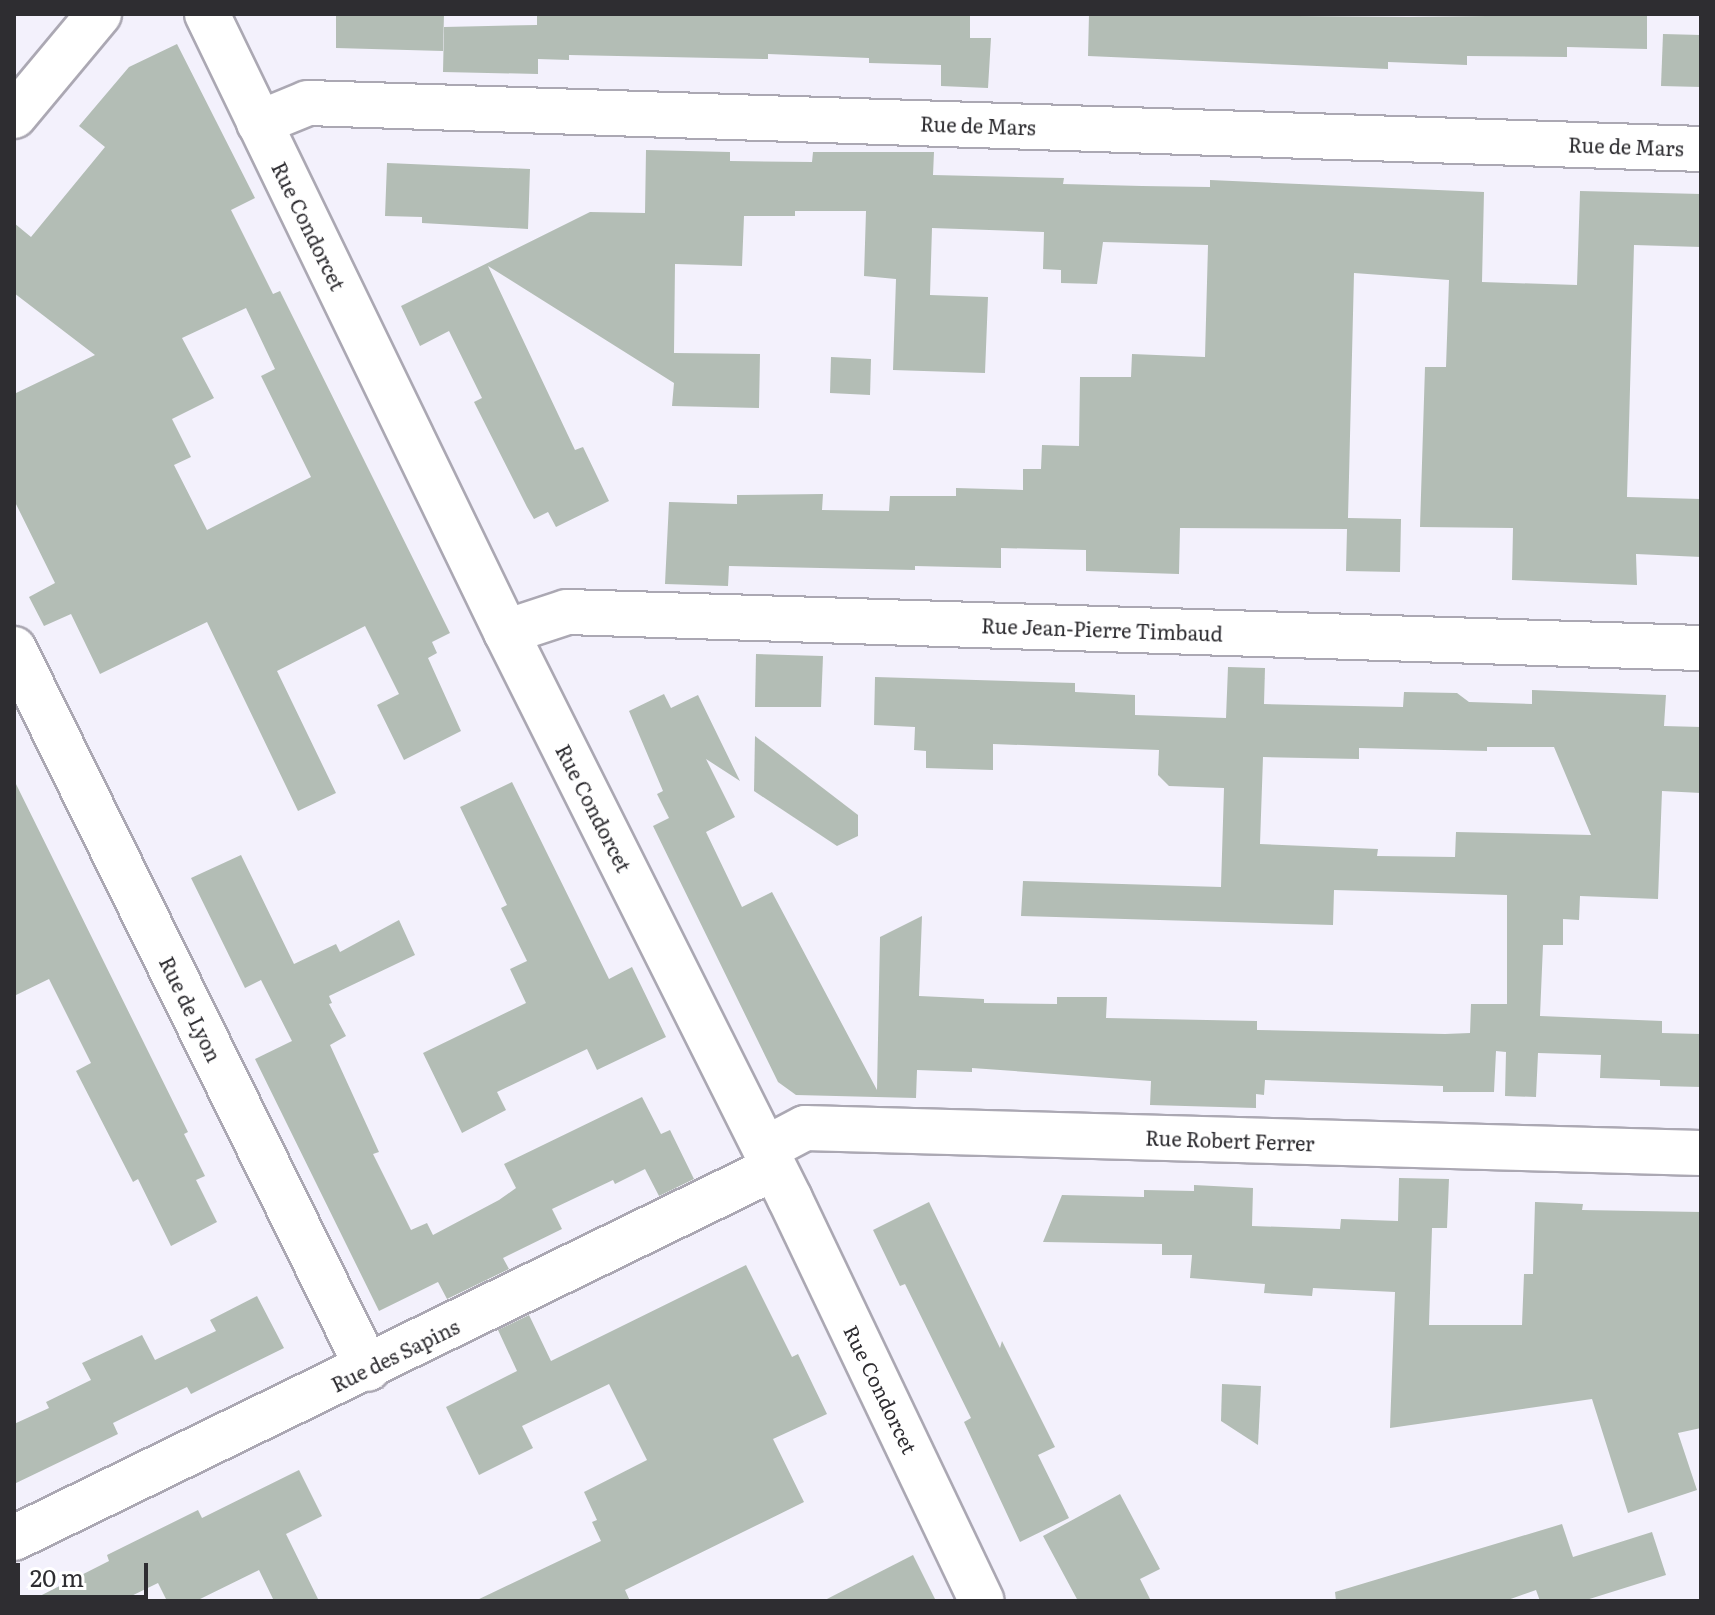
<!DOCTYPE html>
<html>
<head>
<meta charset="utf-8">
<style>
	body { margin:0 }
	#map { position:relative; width:1715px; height:1615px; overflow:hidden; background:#f3f1fc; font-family:Literata,serif }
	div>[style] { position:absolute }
	.building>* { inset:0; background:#b3bdb5 }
	.roads { filter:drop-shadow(2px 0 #aba8b3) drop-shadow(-2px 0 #aba8b3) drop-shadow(0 2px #aba8b3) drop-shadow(0 -2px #aba8b3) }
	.minor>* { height:44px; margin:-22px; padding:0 22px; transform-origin:22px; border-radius:22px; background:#fff }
	.major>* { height:44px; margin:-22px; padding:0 22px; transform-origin:22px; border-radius:22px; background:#fff }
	span { translate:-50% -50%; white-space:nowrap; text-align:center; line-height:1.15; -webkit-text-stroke:6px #fff; paint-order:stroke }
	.street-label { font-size:20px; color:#2e2d31 }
	.frame { position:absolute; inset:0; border:16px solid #2e2d31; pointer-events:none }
	.scale { position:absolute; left:16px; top:1563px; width:132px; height:36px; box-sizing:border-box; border:4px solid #2e2d31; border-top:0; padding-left:10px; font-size:24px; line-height:28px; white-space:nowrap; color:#2e2d31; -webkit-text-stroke:6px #fff; paint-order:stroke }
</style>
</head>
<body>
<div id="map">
	<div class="building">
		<div style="clip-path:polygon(336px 14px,444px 14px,443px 51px,336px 48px)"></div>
		<div style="clip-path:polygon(537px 14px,970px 14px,970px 38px,991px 38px,988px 88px,941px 86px,941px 65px,869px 63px,869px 58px,768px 54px,768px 59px,569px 55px,569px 60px,538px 59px,538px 74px,443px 72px,444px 27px,537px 25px)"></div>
		<div style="clip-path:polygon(1089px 14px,1408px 17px,1647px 14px,1647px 49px,1567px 47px,1567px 57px,1467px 56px,1467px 65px,1388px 62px,1388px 69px,1088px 56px)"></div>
		<div style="clip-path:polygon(1663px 34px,1701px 35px,1701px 87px,1661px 86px)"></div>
		<div style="clip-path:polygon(evenodd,177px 44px,255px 198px,231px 210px,273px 294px,280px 291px,450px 633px,432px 642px,437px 653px,428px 658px,461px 731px,404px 760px,377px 705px,399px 694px,365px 626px,277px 671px,336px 793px,298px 811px,207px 622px,100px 674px,71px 614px,44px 626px,29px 597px,55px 583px,14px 500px,14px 394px,95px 355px,14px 293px,14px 223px,31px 237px,105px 147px,79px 126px,129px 67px,177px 44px,246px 308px,275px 369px,261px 376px,311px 477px,207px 530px,174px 465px,191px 457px,172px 419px,214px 398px,182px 338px,246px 308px)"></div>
		<div style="clip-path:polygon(646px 150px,730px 152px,730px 161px,812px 162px,813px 152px,934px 152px,933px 175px,1064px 178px,1063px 184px,1142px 186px,1210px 187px,1210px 180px,1484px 192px,1482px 282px,1577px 285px,1580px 191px,1701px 194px,1701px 247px,1634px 245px,1627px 497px,1701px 499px,1701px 557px,1636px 554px,1637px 585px,1512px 580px,1513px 528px,1420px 527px,1425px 367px,1446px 367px,1449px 280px,1354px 273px,1348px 518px,1401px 519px,1400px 572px,1346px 571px,1347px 529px,1180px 528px,1179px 574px,1086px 571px,1086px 550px,1001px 548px,1001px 568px,915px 566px,915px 570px,729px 566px,728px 586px,665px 584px,669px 502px,737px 504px,737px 495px,823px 494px,822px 510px,889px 511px,890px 496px,956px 496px,956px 488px,1023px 490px,1023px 469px,1041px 469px,1042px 445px,1079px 446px,1080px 377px,1131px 377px,1132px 354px,1205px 357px,1208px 245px,1103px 242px,1097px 284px,1061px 283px,1061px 270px,1043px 269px,1044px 232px,932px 228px,930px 295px,988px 297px,985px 373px,893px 370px,896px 279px,864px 276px,866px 211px,795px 211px,795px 216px,744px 216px,742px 266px,675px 264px,674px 353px,760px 354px,759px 408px,672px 406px,674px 383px,488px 266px,575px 450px,583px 447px,609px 501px,556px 527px,548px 512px,534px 519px,527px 507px,474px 402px,482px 398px,449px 331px,420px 346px,401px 306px,590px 212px,645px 213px)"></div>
		<div style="clip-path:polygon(387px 163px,530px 169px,528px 229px,422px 223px,422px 217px,385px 216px)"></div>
		<div style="clip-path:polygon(831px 357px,871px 359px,870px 395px,830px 393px)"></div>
		<div style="clip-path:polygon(756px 654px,823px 656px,821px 707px,755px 707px)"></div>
		<div style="clip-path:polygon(evenodd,1228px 667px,1265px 668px,1264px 704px,1403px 707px,1404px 692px,1457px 693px,1469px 702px,1532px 704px,1532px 690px,1666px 695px,1664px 726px,1701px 727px,1701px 793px,1662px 791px,1658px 899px,1580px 896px,1579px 920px,1563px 919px,1563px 945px,1543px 945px,1540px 1016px,1662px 1021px,1662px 1033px,1701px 1034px,1701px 1087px,1660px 1086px,1660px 1080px,1600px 1078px,1601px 1055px,1538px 1053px,1536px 1097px,1505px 1096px,1506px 1052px,1496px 1051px,1494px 1092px,1443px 1092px,1443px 1086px,1265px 1080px,1264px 1095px,1256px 1094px,1256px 1108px,1150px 1105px,1151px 1081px,972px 1068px,972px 1072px,917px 1070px,916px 1098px,796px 1095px,778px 1082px,653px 826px,669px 818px,657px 794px,663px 791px,629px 711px,664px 694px,671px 708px,698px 695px,740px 781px,706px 759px,735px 817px,706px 832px,742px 907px,772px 892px,877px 1090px,880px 937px,922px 916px,919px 996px,984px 999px,984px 1003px,1057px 1004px,1057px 997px,1107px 997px,1106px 1018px,1257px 1021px,1257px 1030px,1445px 1034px,1470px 1033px,1471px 1004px,1507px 1004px,1507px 895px,1334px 890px,1333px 925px,1021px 916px,1023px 881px,1221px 887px,1224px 788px,1169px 786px,1158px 775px,1159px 750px,993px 744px,993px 770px,926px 768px,926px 751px,914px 750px,915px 727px,874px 725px,875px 677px,1075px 683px,1075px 692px,1135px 695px,1135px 715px,1226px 718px,1228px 667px,1487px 747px,1554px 747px,1591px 835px,1456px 832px,1455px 857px,1377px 856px,1378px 849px,1260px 844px,1263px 757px,1359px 759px,1359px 748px,1487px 751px,1487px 747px)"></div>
		<div style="clip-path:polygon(755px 736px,858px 815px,858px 836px,837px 846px,754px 791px)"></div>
		<div style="clip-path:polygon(14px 780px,188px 1132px,184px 1134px,205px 1176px,196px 1180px,217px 1222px,171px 1246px,138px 1179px,133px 1182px,76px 1071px,91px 1063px,49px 979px,14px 996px)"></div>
		<div style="clip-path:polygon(512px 782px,609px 979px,632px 967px,666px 1037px,597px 1070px,587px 1049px,497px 1092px,506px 1110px,462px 1133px,423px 1053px,526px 1003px,510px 969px,527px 961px,501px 908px,507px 905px,460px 807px)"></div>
		<div style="clip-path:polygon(241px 855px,294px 964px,336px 944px,340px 952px,399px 920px,415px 955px,329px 996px,332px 1003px,329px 1004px,346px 1036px,330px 1045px,379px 1152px,373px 1154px,411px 1230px,427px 1223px,433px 1235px,499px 1200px,516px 1188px,504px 1164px,642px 1097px,661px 1134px,670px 1130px,694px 1179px,659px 1196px,645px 1169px,615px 1184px,613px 1180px,552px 1209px,562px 1229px,503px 1258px,509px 1269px,447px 1299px,438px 1282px,379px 1311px,255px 1059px,292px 1041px,261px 980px,245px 988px,191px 878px)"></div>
		<div style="clip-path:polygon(1399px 1178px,1449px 1179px,1447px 1228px,1432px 1228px,1429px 1325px,1522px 1325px,1524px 1274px,1533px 1274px,1535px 1202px,1583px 1204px,1582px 1210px,1701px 1212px,1701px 1428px,1678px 1433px,1697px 1490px,1628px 1513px,1592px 1399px,1390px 1428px,1395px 1292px,1313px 1288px,1312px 1296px,1264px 1293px,1265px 1284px,1190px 1278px,1192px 1255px,1162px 1255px,1162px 1244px,1043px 1242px,1062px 1195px,1144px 1197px,1144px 1190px,1194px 1191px,1194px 1185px,1253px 1188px,1252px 1226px,1340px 1229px,1341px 1219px,1398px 1221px)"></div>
		<div style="clip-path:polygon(929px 1202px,1000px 1348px,1002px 1341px,1055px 1447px,1038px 1455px,1069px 1518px,1020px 1542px,964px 1422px,971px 1418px,905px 1284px,900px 1286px,873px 1230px)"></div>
		<div style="clip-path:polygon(746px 1265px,792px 1357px,798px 1354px,827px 1414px,773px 1439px,804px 1502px,625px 1590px,630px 1601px,475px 1601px,601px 1541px,592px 1522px,597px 1520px,584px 1492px,647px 1460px,609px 1384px,522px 1426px,533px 1448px,479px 1475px,446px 1407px,517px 1371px,498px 1330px,529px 1315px,551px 1361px)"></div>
		<div style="clip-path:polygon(257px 1296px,284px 1348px,191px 1394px,187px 1387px,113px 1423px,118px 1434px,14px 1484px,14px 1424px,49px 1408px,46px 1402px,91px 1380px,82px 1363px,142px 1335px,155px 1360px,216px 1331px,210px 1320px)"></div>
		<div style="clip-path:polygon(1222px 1384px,1261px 1386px,1258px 1445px,1221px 1421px)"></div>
		<div style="clip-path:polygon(299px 1470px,322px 1516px,286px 1534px,319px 1601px,274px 1601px,259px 1570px,196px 1601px,167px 1601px,158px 1583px,121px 1601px,30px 1601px,109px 1561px,107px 1555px,198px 1510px,202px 1518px)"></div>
		<div style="clip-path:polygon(1120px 1494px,1160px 1569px,1140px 1579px,1151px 1601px,1078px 1601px,1043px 1536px)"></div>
		<div style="clip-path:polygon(1562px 1524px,1573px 1557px,1652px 1532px,1666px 1575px,1583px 1601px,1540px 1601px,1536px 1590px,1505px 1601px,1336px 1601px,1335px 1592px)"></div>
		<div style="clip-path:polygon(913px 1555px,936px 1601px,823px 1601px)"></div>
	</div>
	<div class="roads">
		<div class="minor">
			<div style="left:207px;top:14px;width:687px;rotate:64.18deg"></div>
			<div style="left:506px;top:632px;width:634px;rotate:63.39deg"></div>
			<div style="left:790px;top:1199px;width:445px;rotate:64.5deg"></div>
			<div style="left:259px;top:123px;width:53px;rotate:-22.2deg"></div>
			<div style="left:308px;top:103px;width:1394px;rotate:1.89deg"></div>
			<div style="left:506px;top:632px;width:64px;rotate:-18.2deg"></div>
			<div style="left:567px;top:612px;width:1135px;rotate:1.82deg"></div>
			<div style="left:14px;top:649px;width:802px;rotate:63.82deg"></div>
			<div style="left:765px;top:1149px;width:45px;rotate:-27.7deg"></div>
			<div style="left:805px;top:1128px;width:896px;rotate:1.6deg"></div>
			<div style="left:14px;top:1538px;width:845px;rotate:-25.96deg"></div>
		</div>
		<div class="major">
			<div style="left:14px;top:116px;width:133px;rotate:-50.2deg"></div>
		</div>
	</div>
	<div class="street-label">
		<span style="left:978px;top:125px;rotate:2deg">Rue de Mars</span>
		<span style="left:1626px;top:146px;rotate:2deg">Rue de Mars</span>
		<span style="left:309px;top:226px;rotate:64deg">Rue Condorcet</span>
		<span style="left:1102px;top:629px;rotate:2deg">Rue Jean-Pierre Timbaud</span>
		<span style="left:594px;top:808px;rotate:63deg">Rue Condorcet</span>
		<span style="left:191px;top:1009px;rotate:64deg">Rue de Lyon</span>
		<span style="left:1230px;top:1140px;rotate:2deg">Rue Robert Ferrer</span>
		<span style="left:395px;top:1355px;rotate:-26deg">Rue des Sapins</span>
		<span style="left:881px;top:1389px;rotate:64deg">Rue Condorcet</span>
	</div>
	<div class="frame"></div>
	<div class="scale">20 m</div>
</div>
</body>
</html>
